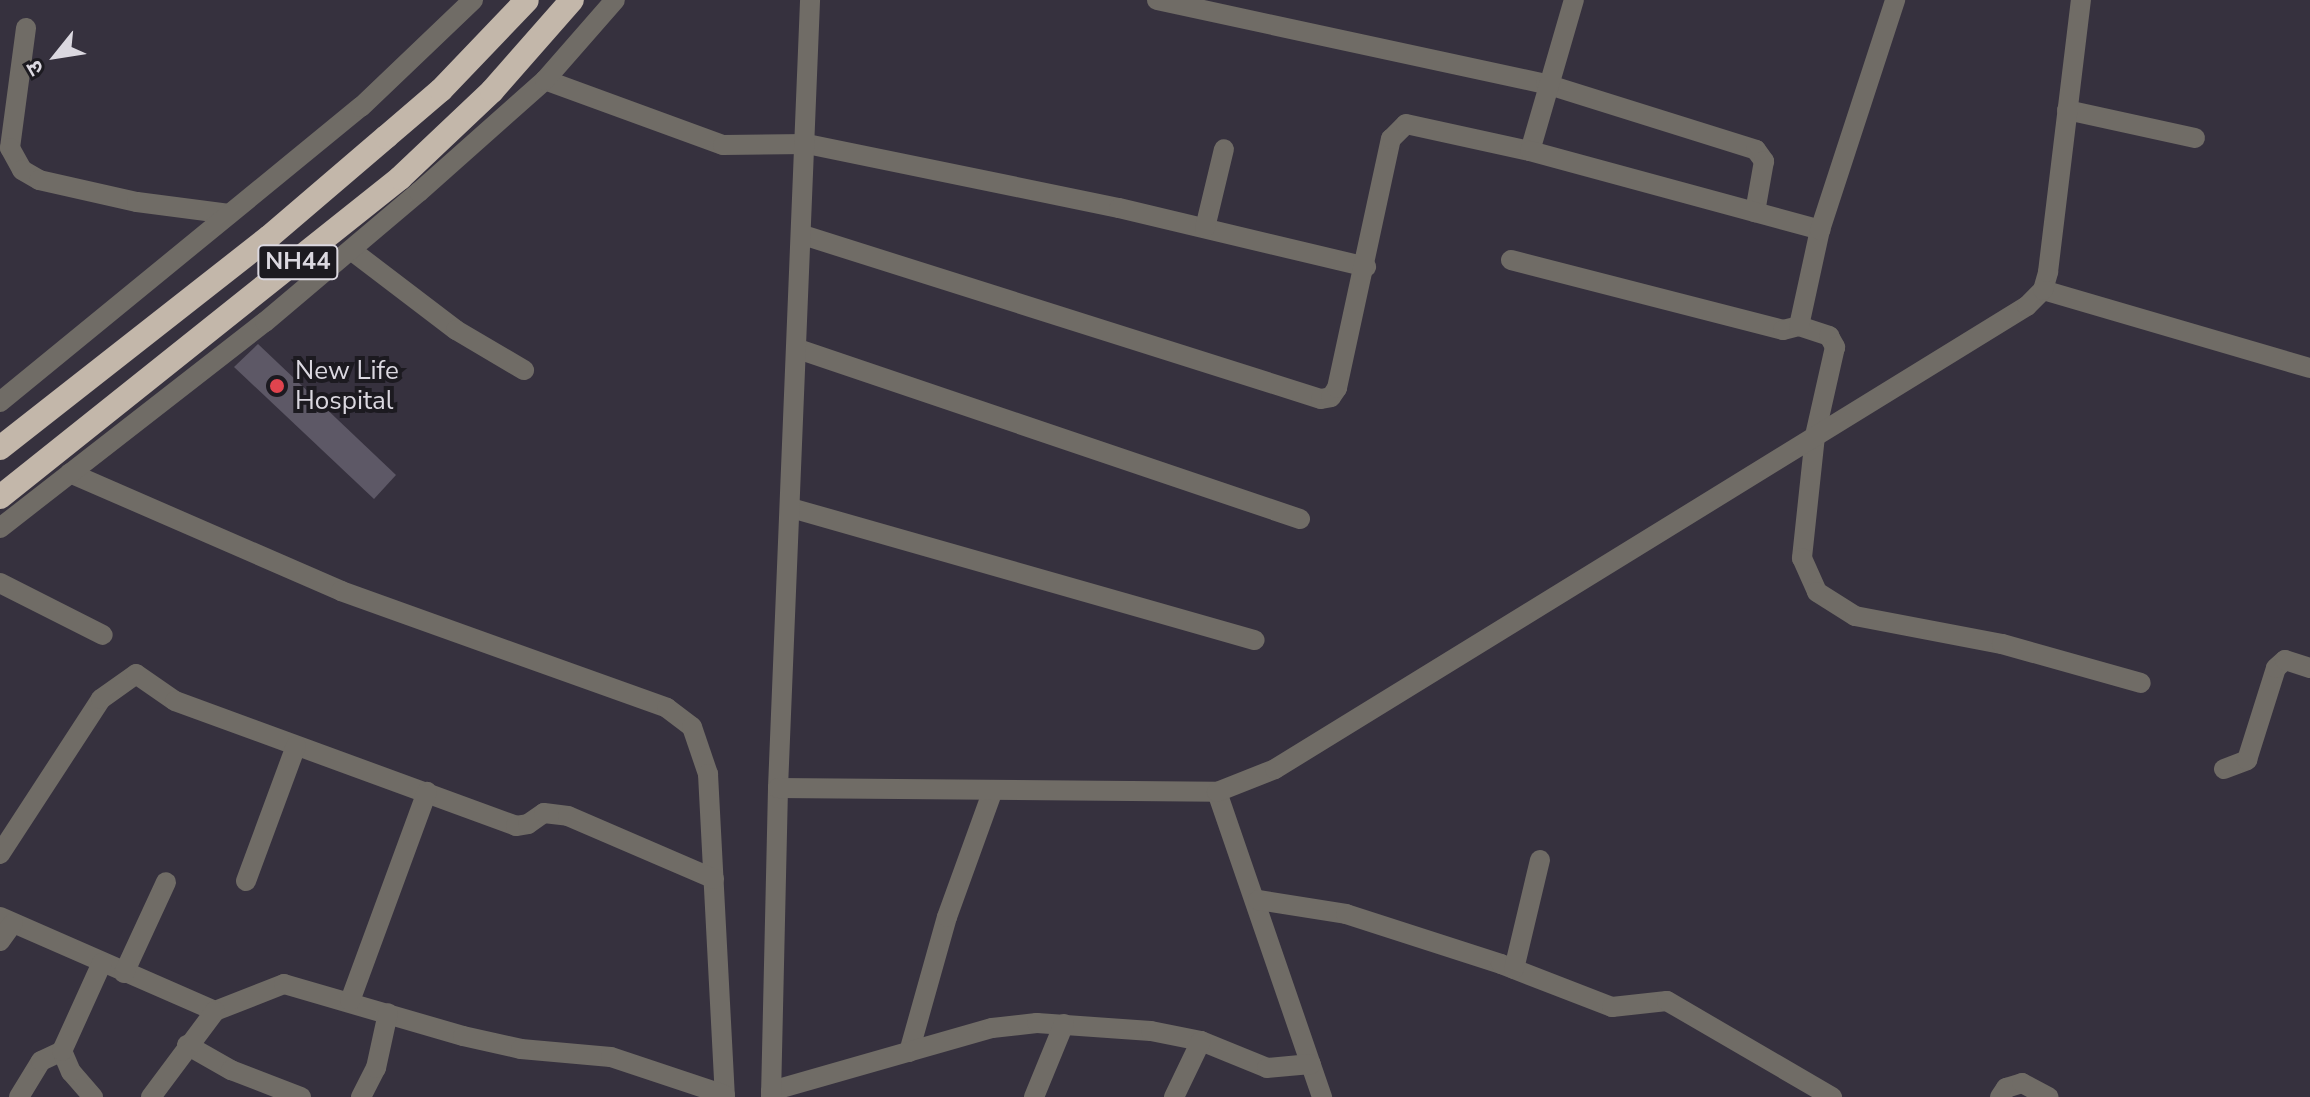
<!DOCTYPE html>
<html>
<head>
<meta charset="utf-8">
<style>
	body { margin:0 }
	#map { position:relative; width:2310px; height:1097px; overflow:hidden; background:#36313e; font-family:"Nunito Sans","Noto Sans Devanagari",sans-serif }
	div>[style] { position:absolute }
	.building>* { inset:0; background:#5d5866 }
	.minor>* { height:20px; margin:-10px; padding:0 10px; transform-origin:10px; border-radius:10px; background:#706c66 }
	.highway>* { height:24px; margin:-12px; padding:0 12px; transform-origin:12px; border-radius:12px; background:#c3b7aa }
	.dots>* { width:22px; height:22px; translate:-50% -50%; box-sizing:border-box; border:4px solid #1c1a20; border-radius:50% }
	span { translate:-50% -50%; white-space:nowrap; text-align:center; line-height:1.15; -webkit-text-stroke:8px #1c1a20; paint-order:stroke }
	.shield-label span { padding:2px 6px; background:#1c1a20; border:2px solid; border-radius:6px; -webkit-text-stroke-width:0 }
	.shield-label { font-size:24px; color:#dbd8e0; font-weight:700 }
	.poi-label { font-size:26px; color:#dbd8e0 }
	.left { translate:0 -50%; text-align:left }
	.north { position:absolute; left:16px; top:16px; width:80px; height:80px; -webkit-text-stroke:6px #1c1a20; paint-order:stroke; rotate:240deg; font-size:22px; font-weight:700; line-height:32px; text-align:center; color:#dbd8e0 }
	.north::after { content:''; display:block; margin:auto; width:28px; height:36px; background:#dbd8e0; clip-path:polygon(50% 0,100% 100%,50% 72%,0 100%) }
</style>
</head>
<body>
<div id="map">
	<div class="building">
		<div style="clip-path:polygon(258px 344px,396px 475px,374px 499px,234px 367px)"></div>
	</div>
	<div class="minor">
		<div style="left:1157px;top:0;width:398px;rotate:12.2deg"></div>
		<div style="left:1546px;top:84px;width:220px;rotate:17.4deg"></div>
		<div style="left:1756px;top:150px;width:14px;rotate:54deg"></div>
		<div style="left:1764px;top:161px;width:52px;rotate:100deg"></div>
		<div style="left:26px;top:28px;width:121px;rotate:97.6deg"></div>
		<div style="left:10px;top:148px;width:25px;rotate:61deg"></div>
		<div style="left:22px;top:170px;width:20px;rotate:30deg"></div>
		<div style="left:39px;top:180px;width:100px;rotate:12.7deg"></div>
		<div style="left:137px;top:202px;width:93px;rotate:7.4deg"></div>
		<div style="left:545px;top:80px;width:189px;rotate:20.1deg"></div>
		<div style="left:723px;top:145px;width:84px;rotate:-0.7deg"></div>
		<div style="left:807px;top:144px;width:318px;rotate:11.6deg"></div>
		<div style="left:1119px;top:208px;width:254px;rotate:13.4deg"></div>
		<div style="left:2067px;top:110px;width:131px;rotate:12.3deg"></div>
		<div style="left:1530px;top:151px;width:157px;rotate:-73.8deg"></div>
		<div style="left:1205px;top:228px;width:81px;rotate:-76.5deg"></div>
		<div style="left:803px;top:235px;width:543px;rotate:17.57deg"></div>
		<div style="left:1321px;top:399px;width:10px;rotate:-11deg"></div>
		<div style="left:1331px;top:397px;width:11px;rotate:-56deg"></div>
		<div style="left:1337px;top:388px;width:255px;rotate:-77.8deg"></div>
		<div style="left:1391px;top:139px;width:21px;rotate:-45deg"></div>
		<div style="left:1406px;top:124px;width:127px;rotate:12.3deg"></div>
		<div style="left:1530px;top:151px;width:301px;rotate:15.2deg"></div>
		<div style="left:351px;top:250px;width:132px;rotate:37.3deg"></div>
		<div style="left:456px;top:330px;width:79px;rotate:30.5deg"></div>
		<div style="left:1511px;top:260px;width:281px;rotate:14.4deg"></div>
		<div style="left:1783px;top:330px;width:16px;rotate:-14deg"></div>
		<div style="left:1799px;top:326px;width:32px;rotate:18deg"></div>
		<div style="left:1829px;top:336px;width:13px;rotate:61deg"></div>
		<div style="left:1835px;top:347px;width:91px;rotate:102.7deg"></div>
		<div style="left:1815px;top:436px;width:123px;rotate:96.1deg"></div>
		<div style="left:1802px;top:558px;width:37px;rotate:66deg"></div>
		<div style="left:1817px;top:592px;width:45px;rotate:32.3deg"></div>
		<div style="left:1855px;top:616px;width:150px;rotate:10.8deg"></div>
		<div style="left:2002px;top:644px;width:144px;rotate:15.7deg"></div>
		<div style="left:2043px;top:290px;width:278px;rotate:16.3deg"></div>
		<div style="left:1799px;top:326px;width:98px;rotate:-77.7deg"></div>
		<div style="left:1820px;top:230px;width:242px;rotate:-71.9deg"></div>
		<div style="left:798px;top:349px;width:530px;rotate:18.71deg"></div>
		<div style="left:0;top:402px;width:466px;rotate:-39.3deg"></div>
		<div style="left:361px;top:107px;width:155px;rotate:-43.7deg"></div>
		<div style="left:70px;top:473px;width:296px;rotate:23.5deg"></div>
		<div style="left:341px;top:591px;width:346px;rotate:19.7deg"></div>
		<div style="left:667px;top:708px;width:31px;rotate:37deg"></div>
		<div style="left:692px;top:727px;width:50px;rotate:71.2deg"></div>
		<div style="left:708px;top:774px;width:323px;rotate:87deg"></div>
		<div style="left:791px;top:508px;width:482px;rotate:15.9deg"></div>
		<div style="left:0;top:528px;width:336px;rotate:-37.9deg"></div>
		<div style="left:265px;top:322px;width:202px;rotate:-40.2deg"></div>
		<div style="left:419px;top:192px;width:169px;rotate:-41.6deg"></div>
		<div style="left:545px;top:80px;width:106px;rotate:-48.8deg"></div>
		<div style="left:0;top:583px;width:115px;rotate:26.8deg"></div>
		<div style="left:2224px;top:769px;width:25px;rotate:-21deg"></div>
		<div style="left:2247px;top:760px;width:96px;rotate:-72.5deg"></div>
		<div style="left:2276px;top:668px;width:12px;rotate:-42deg"></div>
		<div style="left:2285px;top:660px;width:26px;rotate:18deg"></div>
		<div style="left:778px;top:788px;width:789px;rotate:-87.67deg"></div>
		<div style="left:1217px;top:792px;width:323px;rotate:71deg"></div>
		<div style="left:0;top:854px;width:185px;rotate:-56.9deg"></div>
		<div style="left:101px;top:699px;width:43px;rotate:-35.5deg"></div>
		<div style="left:136px;top:674px;width:47px;rotate:34.7deg"></div>
		<div style="left:175px;top:701px;width:363px;rotate:20.1deg"></div>
		<div style="left:516px;top:826px;width:12px;rotate:-9deg"></div>
		<div style="left:528px;top:824px;width:19px;rotate:-35deg"></div>
		<div style="left:544px;top:813px;width:24px;rotate:7deg"></div>
		<div style="left:568px;top:816px;width:159px;rotate:23.3deg"></div>
		<div style="left:246px;top:881px;width:144px;rotate:-69.7deg"></div>
		<div style="left:1258px;top:900px;width:89px;rotate:9deg"></div>
		<div style="left:1346px;top:914px;width:163px;rotate:17.9deg"></div>
		<div style="left:1501px;top:964px;width:119px;rotate:21.2deg"></div>
		<div style="left:1612px;top:1007px;width:55px;rotate:-6.2deg"></div>
		<div style="left:1667px;top:1001px;width:191px;rotate:30.2deg"></div>
		<div style="left:0;top:917px;width:235px;rotate:23.6deg"></div>
		<div style="left:215px;top:1011px;width:74px;rotate:-21.4deg"></div>
		<div style="left:284px;top:984px;width:186px;rotate:16.2deg"></div>
		<div style="left:463px;top:1036px;width:59px;rotate:12.6deg"></div>
		<div style="left:521px;top:1049px;width:90px;rotate:5.1deg"></div>
		<div style="left:611px;top:1057px;width:120px;rotate:18.4deg"></div>
		<div style="left:0;top:941px;width:22px;rotate:-54deg"></div>
		<div style="left:1514px;top:969px;width:112px;rotate:-76.6deg"></div>
		<div style="left:124px;top:973px;width:100px;rotate:-65.2deg"></div>
		<div style="left:350px;top:1001px;width:223px;rotate:-69.8deg"></div>
		<div style="left:187px;top:1045px;width:51px;rotate:29.6deg"></div>
		<div style="left:231px;top:1070px;width:75px;rotate:21.1deg"></div>
		<div style="left:909px;top:1052px;width:140px;rotate:-74.3deg"></div>
		<div style="left:947px;top:917px;width:135px;rotate:-70.1deg"></div>
		<div style="left:771px;top:1091px;width:230px;rotate:-15.9deg"></div>
		<div style="left:992px;top:1028px;width:45px;rotate:-6.3deg"></div>
		<div style="left:1037px;top:1023px;width:114px;rotate:4deg"></div>
		<div style="left:1151px;top:1031px;width:51px;rotate:11.3deg"></div>
		<div style="left:1201px;top:1041px;width:71px;rotate:22.2deg"></div>
		<div style="left:1267px;top:1068px;width:44px;rotate:-5.2deg"></div>
		<div style="left:19px;top:1097px;width:42px;rotate:-58.6deg"></div>
		<div style="left:41px;top:1061px;width:23px;rotate:-25deg"></div>
		<div style="left:93px;top:1097px;width:33px;rotate:-131deg"></div>
		<div style="left:71px;top:1072px;width:23px;rotate:-113deg"></div>
		<div style="left:62px;top:1051px;width:97px;rotate:-65.6deg"></div>
		<div style="left:151px;top:1097px;width:107px;rotate:-53.3deg"></div>
		<div style="left:361px;top:1097px;width:33px;rotate:-63deg"></div>
		<div style="left:376px;top:1068px;width:56px;rotate:-77.7deg"></div>
		<div style="left:771px;top:1097px;width:309px;rotate:-88.7deg"></div>
		<div style="left:778px;top:788px;width:439px;rotate:0.5deg"></div>
		<div style="left:1217px;top:792px;width:62px;rotate:-21.6deg"></div>
		<div style="left:1275px;top:769px;width:883px;rotate:-31.62deg"></div>
		<div style="left:2027px;top:306px;width:23px;rotate:-45deg"></div>
		<div style="left:2043px;top:290px;width:19px;rotate:-74deg"></div>
		<div style="left:2048px;top:272px;width:274px;rotate:-83.1deg"></div>
		<div style="left:1034px;top:1097px;width:79px;rotate:-67.7deg"></div>
		<div style="left:1174px;top:1097px;width:62px;rotate:-64.3deg"></div>
		<div style="left:2000px;top:1097px;width:11px;rotate:-56deg"></div>
		<div style="left:2006px;top:1088px;width:17px;rotate:-17deg"></div>
		<div style="left:2022px;top:1083px;width:30px;rotate:28deg"></div>
	</div>
	<div class="highway">
		<div style="left:0;top:448px;width:342px;rotate:-38.1deg"></div>
		<div style="left:269px;top:237px;width:154px;rotate:-40.5deg"></div>
		<div style="left:386px;top:137px;width:72px;rotate:-40.5deg"></div>
		<div style="left:441px;top:90px;width:124px;rotate:-46.3deg"></div>
		<div style="left:0;top:497px;width:512px;rotate:-38.57deg"></div>
		<div style="left:400px;top:178px;width:127px;rotate:-43.4deg"></div>
		<div style="left:492px;top:91px;width:121px;rotate:-48.7deg"></div>
	</div>
	<div class="dots">
		<div style="left:277px;top:386px;background:#e0444e"></div>
	</div>
	<div class="shield-label">
		<span style="left:298px;top:262px">NH44</span>
	</div>
	<div class="poi-label">
		<span class="left" style="left:295px;top:386px">New Life<br>Hospital</span>
	</div>
	<div class="north">उ</div>
</div>
</body>
</html>
